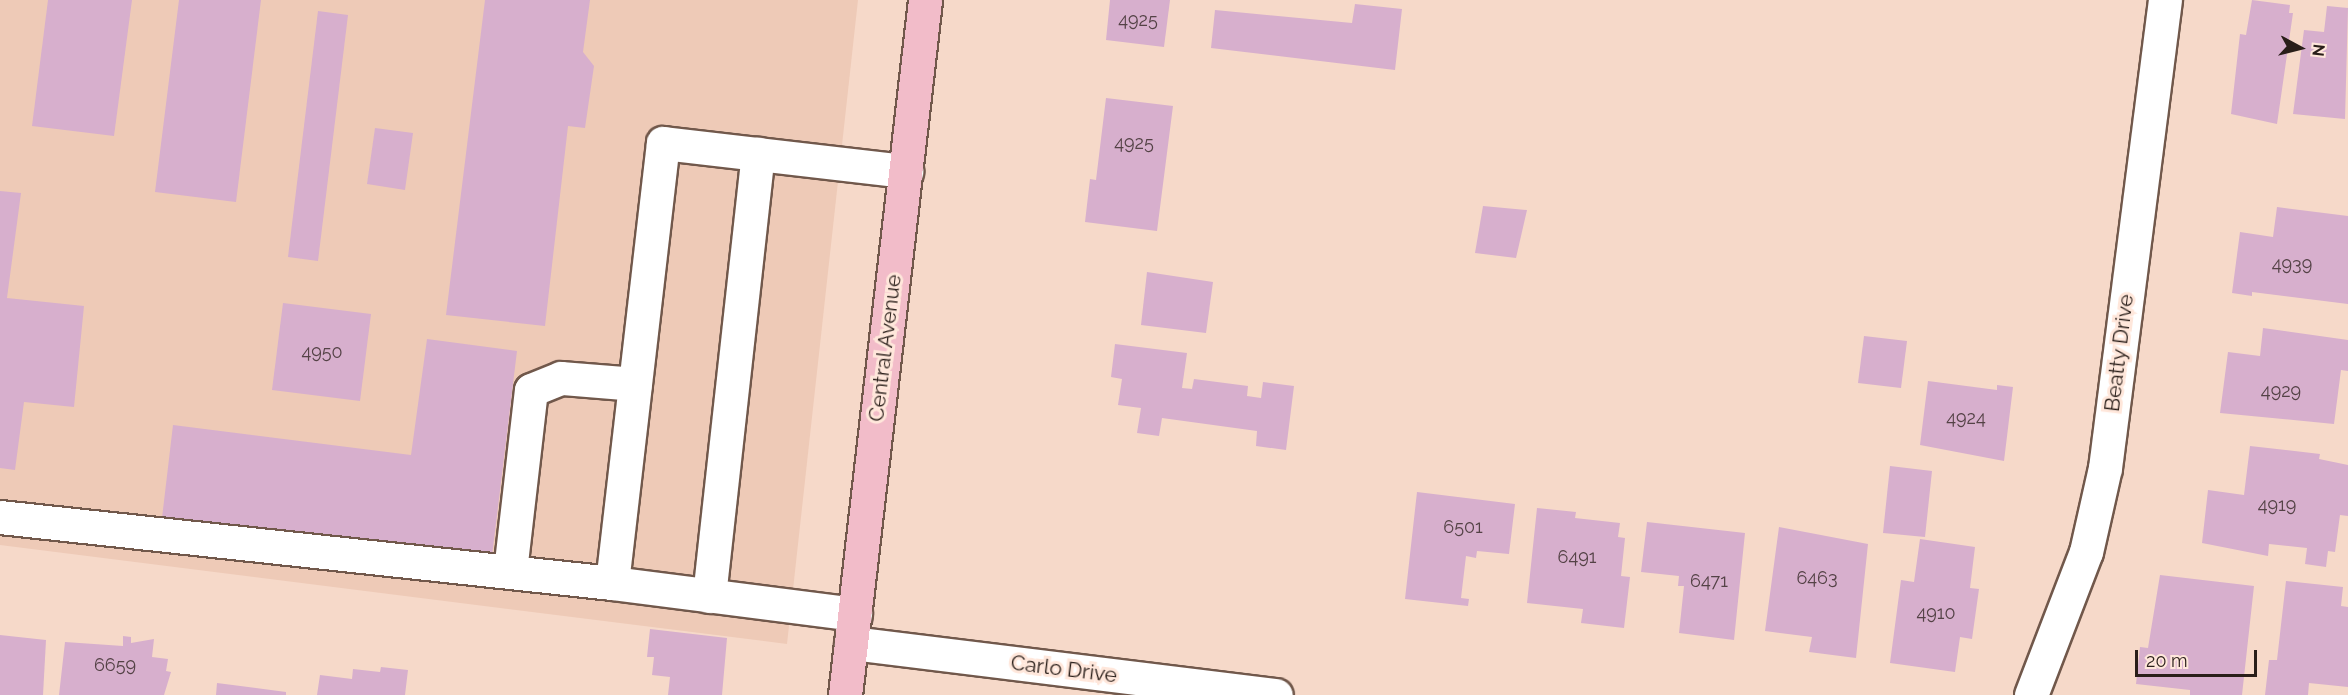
<!DOCTYPE html>
<html>
<head>
<meta charset="utf-8">
<style>
	body { margin:0 }
	#map { position:relative; width:2348px; height:695px; overflow:hidden; background:#f6d9c9; font-family:Raleway,sans-serif }
	div>[style] { position:absolute }
	.built>* { inset:0; background:#eecab7 }
	.building>* { inset:0; background:#d7afcd }
	.roads { filter:drop-shadow(2px 0 #71584b) drop-shadow(-2px 0 #71584b) drop-shadow(0 2px #71584b) drop-shadow(0 -2px #71584b) }
	.minor>* { height:33px; margin:-16.5px; padding:0 16.5px; transform-origin:16.5px; border-radius:16.5px; background:#fff }
	.major>* { height:33px; margin:-16.5px; padding:0 16.5px; transform-origin:16.5px; border-radius:16.5px; background:#f2bcc9 }
	span { translate:-50% -50%; white-space:nowrap; text-align:center; line-height:1.15; -webkit-text-stroke:6px #ffe7db; paint-order:stroke }
	.number-label { font-size:18px; color:#544246 }
	.number-label span { -webkit-text-stroke-width:0 }
	.street-label { font-size:21px; color:#291e19 }
	.north { position:absolute; left:2270px; top:18px; width:60px; height:60px; -webkit-text-stroke:4px #ffe7db; paint-order:stroke; rotate:97deg; font-size:16px; font-weight:700; line-height:24px; text-align:center; color:#291e19 }
	.north::after { content:''; display:block; margin:auto; width:21px; height:27px; background:#291e19; clip-path:polygon(50% 0,100% 100%,50% 72%,0 100%) }
	.scale { position:absolute; left:2135px; top:650px; width:122px; height:27px; box-sizing:border-box; border:3px solid #291e19; border-top:0; padding-left:8px; font-size:18px; line-height:21px; white-space:nowrap; color:#291e19; -webkit-text-stroke:4px #ffe7db; paint-order:stroke }
</style>
</head>
<body>
<div id="map">
	<div class="built">
		<div style="clip-path:polygon(0 0,858px 0,787px 644px,0 545px)"></div>
	</div>
	<div class="building">
		<div style="clip-path:polygon(48px 0,132px 0,114px 136px,32px 126px)"></div>
		<div style="clip-path:polygon(179px 0,261px 0,236px 202px,155px 192px)"></div>
		<div style="clip-path:polygon(485px 0,590px 0,583px 52px,594px 66px,585px 128px,568px 126px,545px 326px,446px 315px)"></div>
		<div style="clip-path:polygon(1110px 0,1170px 0,1164px 47px,1106px 40px)"></div>
		<div style="clip-path:polygon(2252px 0,2290px 5px,2289px 13px,2293px 13px,2277px 124px,2231px 114px,2240px 34px,2246px 35px)"></div>
		<div style="clip-path:polygon(1355px 4px,1402px 9px,1395px 70px,1211px 48px,1215px 10px,1352px 23px)"></div>
		<div style="clip-path:polygon(2327px 6px,2348px 8px,2345px 119px,2293px 114px,2304px 30px,2324px 32px)"></div>
		<div style="clip-path:polygon(318px 11px,348px 15px,318px 261px,288px 257px)"></div>
		<div style="clip-path:polygon(1106px 98px,1173px 106px,1157px 231px,1085px 222px,1090px 179px,1096px 180px)"></div>
		<div style="clip-path:polygon(375px 128px,413px 133px,405px 190px,367px 184px)"></div>
		<div style="clip-path:polygon(0 191px,21px 193px,7px 298px,84px 306px,74px 407px,24px 402px,15px 470px,0 468px)"></div>
		<div style="clip-path:polygon(1483px 206px,1527px 210px,1516px 258px,1475px 253px)"></div>
		<div style="clip-path:polygon(2277px 207px,2348px 216px,2348px 304px,2252px 292px,2252px 296px,2232px 293px,2240px 232px,2273px 237px)"></div>
		<div style="clip-path:polygon(1147px 272px,1213px 282px,1206px 333px,1141px 325px)"></div>
		<div style="clip-path:polygon(283px 303px,371px 314px,360px 401px,272px 390px)"></div>
		<div style="clip-path:polygon(2263px 328px,2348px 340px,2348px 371px,2341px 370px,2334px 424px,2220px 413px,2228px 352px,2260px 356px)"></div>
		<div style="clip-path:polygon(1864px 336px,1907px 341px,1901px 388px,1858px 383px)"></div>
		<div style="clip-path:polygon(427px 339px,517px 351px,492px 556px,162px 518px,173px 425px,411px 455px)"></div>
		<div style="clip-path:polygon(1115px 344px,1187px 353px,1182px 388px,1192px 389px,1194px 379px,1248px 386px,1247px 396px,1261px 398px,1263px 382px,1294px 386px,1286px 450px,1256px 446px,1257px 431px,1162px 418px,1159px 436px,1137px 433px,1141px 408px,1118px 405px,1122px 379px,1111px 377px)"></div>
		<div style="clip-path:polygon(1928px 381px,1997px 390px,1997px 385px,2013px 387px,2004px 461px,1920px 445px)"></div>
		<div style="clip-path:polygon(2250px 446px,2320px 454px,2319px 459px,2348px 465px,2348px 516px,2340px 515px,2335px 552px,2328px 551px,2326px 567px,2305px 564px,2307px 548px,2269px 544px,2268px 556px,2202px 543px,2208px 490px,2244px 495px)"></div>
		<div style="clip-path:polygon(1890px 466px,1932px 471px,1925px 537px,1883px 533px)"></div>
		<div style="clip-path:polygon(1417px 492px,1515px 504px,1509px 554px,1477px 551px,1476px 558px,1466px 556px,1461px 598px,1469px 599px,1468px 606px,1405px 599px)"></div>
		<div style="clip-path:polygon(1537px 508px,1576px 512px,1575px 518px,1620px 523px,1618px 537px,1625px 538px,1621px 576px,1630px 577px,1624px 628px,1581px 623px,1583px 609px,1527px 603px)"></div>
		<div style="clip-path:polygon(1647px 522px,1745px 533px,1734px 640px,1679px 633px,1684px 586px,1678px 586px,1679px 576px,1641px 572px)"></div>
		<div style="clip-path:polygon(1779px 527px,1868px 544px,1856px 658px,1809px 652px,1812px 637px,1765px 631px)"></div>
		<div style="clip-path:polygon(1920px 539px,1975px 547px,1970px 588px,1979px 589px,1972px 639px,1960px 637px,1955px 672px,1890px 663px,1901px 580px,1914px 582px)"></div>
		<div style="clip-path:polygon(2160px 575px,2254px 586px,2242px 695px,2190px 695px,2190px 690px,2136px 684px,2140px 647px,2148px 648px)"></div>
		<div style="clip-path:polygon(2286px 581px,2343px 587px,2341px 606px,2348px 607px,2348px 687px,2309px 683px,2308px 695px,2265px 695px,2269px 660px,2277px 660px)"></div>
		<div style="clip-path:polygon(650px 629px,727px 638px,722px 695px,668px 695px,670px 677px,652px 675px,654px 657px,647px 657px)"></div>
		<div style="clip-path:polygon(0 635px,46px 640px,43px 695px,0 695px)"></div>
		<div style="clip-path:polygon(123px 636px,131px 637px,131px 643px,154px 639px,152px 657px,168px 659px,166px 671px,171px 672px,164px 695px,59px 695px,65px 642px,123px 646px)"></div>
		<div style="clip-path:polygon(381px 667px,408px 670px,405px 695px,317px 695px,320px 675px,352px 679px,353px 669px,380px 672px)"></div>
		<div style="clip-path:polygon(217px 683px,286px 692px,286px 695px,216px 695px)"></div>
	</div>
	<div class="roads">
		<div class="minor">
			<div style="left:0;top:517px;width:616px;rotate:6.16deg"></div>
			<div style="left:510px;top:571px;width:182px;rotate:-83.4deg"></div>
			<div style="left:531px;top:390px;width:32px;rotate:-22deg"></div>
			<div style="left:561px;top:378px;width:74px;rotate:4.6deg"></div>
			<div style="left:709px;top:596px;width:445px;rotate:-83.7deg"></div>
			<div style="left:855px;top:614px;width:245px;rotate:-172.7deg"></div>
			<div style="left:612px;top:583px;width:443px;rotate:-83.4deg"></div>
			<div style="left:663px;top:143px;width:245px;rotate:6.6deg"></div>
			<div style="left:851px;top:643px;width:428px;rotate:7deg"></div>
			<div style="left:2031px;top:695px;width:153px;rotate:-69deg"></div>
			<div style="left:2086px;top:552px;width:86px;rotate:-77.3deg"></div>
			<div style="left:2105px;top:468px;width:472px;rotate:-82.7deg"></div>
		</div>
		<div class="major">
			<div style="left:845px;top:695px;width:700px;rotate:-83.43deg"></div>
		</div>
	</div>
	<div class="number-label">
		<span style="left:1138px;top:20px">4925</span>
		<span style="left:1134px;top:143px">4925</span>
		<span style="left:2292px;top:264px">4939</span>
		<span style="left:322px;top:352px">4950</span>
		<span style="left:2281px;top:391px">4929</span>
		<span style="left:1966px;top:418px">4924</span>
		<span style="left:2277px;top:505px">4919</span>
		<span style="left:1463px;top:527px">6501</span>
		<span style="left:1577px;top:557px">6491</span>
		<span style="left:1817px;top:578px">6463</span>
		<span style="left:1709px;top:581px">6471</span>
		<span style="left:1936px;top:613px">4910</span>
		<span style="left:115px;top:665px">6659</span>
	</div>
	<div class="street-label">
		<span style="left:885px;top:348px;rotate:-83deg">Central Avenue</span>
		<span style="left:2119px;top:353px;rotate:-83deg">Beatty Drive</span>
		<span style="left:1064px;top:669px;rotate:7deg">Carlo Drive</span>
	</div>
	<div class="north">N</div>
	<div class="scale">20 m</div>
</div>
</body>
</html>
